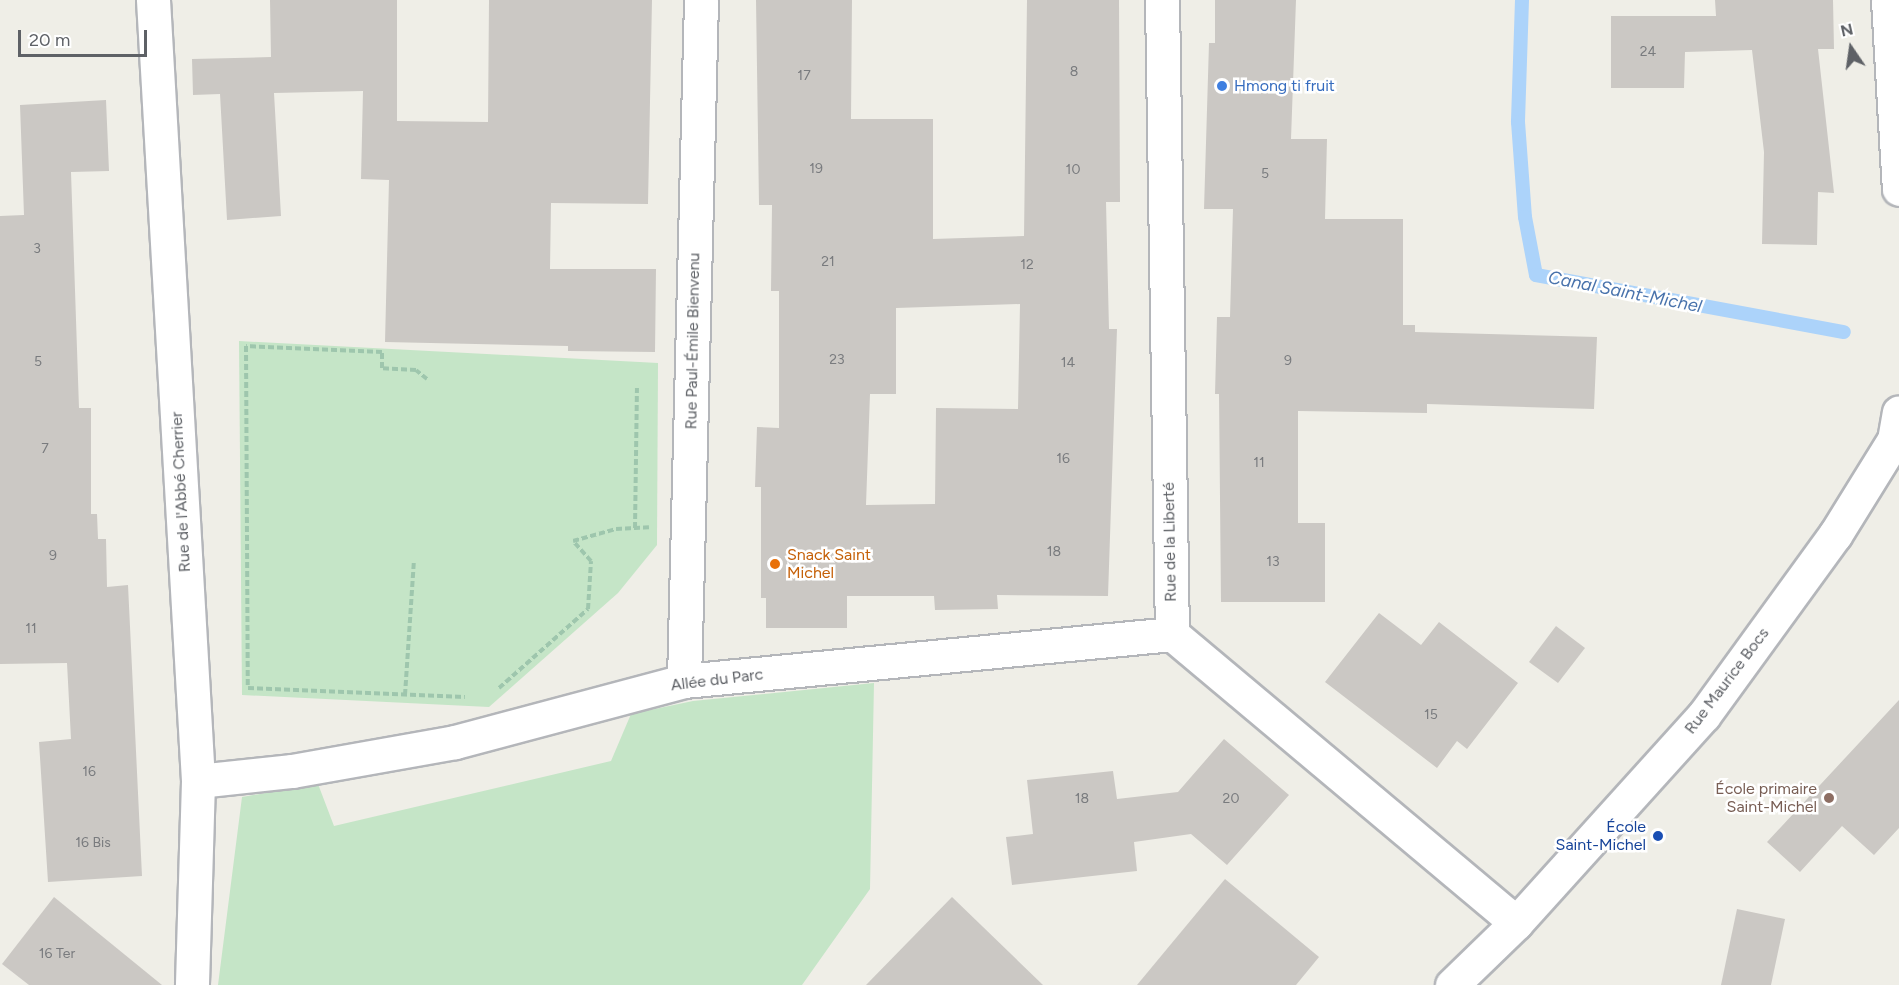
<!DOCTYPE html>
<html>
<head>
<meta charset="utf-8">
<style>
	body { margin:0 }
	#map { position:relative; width:1899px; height:985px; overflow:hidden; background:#efeee7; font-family:Figtree,sans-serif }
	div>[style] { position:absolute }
	.green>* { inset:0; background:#c5e5c7 }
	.stream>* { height:14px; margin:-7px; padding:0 7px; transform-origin:7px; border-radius:7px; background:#acd3fa }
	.building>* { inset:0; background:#cbc8c4 }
	.path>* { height:4px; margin-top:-2px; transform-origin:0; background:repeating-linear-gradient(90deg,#9ec6ad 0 6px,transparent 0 9px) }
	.roads { filter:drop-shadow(2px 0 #b4b6ba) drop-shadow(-2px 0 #b4b6ba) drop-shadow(0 2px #b4b6ba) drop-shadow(0 -2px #b4b6ba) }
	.minor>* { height:33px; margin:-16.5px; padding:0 16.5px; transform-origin:16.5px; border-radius:16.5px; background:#fff }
	.dots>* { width:16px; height:16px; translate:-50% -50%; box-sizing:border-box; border:3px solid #fff; border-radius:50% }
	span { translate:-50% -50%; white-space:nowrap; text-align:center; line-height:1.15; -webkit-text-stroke:5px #fff; paint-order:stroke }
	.number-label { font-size:14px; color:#797b7e }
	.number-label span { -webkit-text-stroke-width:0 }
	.shop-label { font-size:16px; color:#366cbe }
	.left { translate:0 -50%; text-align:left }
	.street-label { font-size:16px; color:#5e6166 }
	.food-label { font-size:16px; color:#c56008 }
	.education-label { font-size:16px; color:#785e54 }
	.right { translate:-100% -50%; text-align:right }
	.transit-label { font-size:16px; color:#164399 }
	.water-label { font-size:18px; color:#4973ac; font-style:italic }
	.north { position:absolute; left:1821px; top:18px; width:60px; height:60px; -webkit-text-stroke:4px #fff; paint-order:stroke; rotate:347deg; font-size:16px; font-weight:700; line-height:24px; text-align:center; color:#5e6166 }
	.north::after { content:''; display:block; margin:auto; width:21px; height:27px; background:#5e6166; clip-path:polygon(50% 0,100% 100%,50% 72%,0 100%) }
	.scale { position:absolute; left:18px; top:30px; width:129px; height:27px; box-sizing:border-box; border:3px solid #5e6166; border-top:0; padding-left:8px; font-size:18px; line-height:21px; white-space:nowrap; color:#5e6166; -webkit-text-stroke:4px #fff; paint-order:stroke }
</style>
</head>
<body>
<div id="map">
	<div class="green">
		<div style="clip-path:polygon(239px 341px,658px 363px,657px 545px,618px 593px,489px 707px,242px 695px)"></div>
		<div style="clip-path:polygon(874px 683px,870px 889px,802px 985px,218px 985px,242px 797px,318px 784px,334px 826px,611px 761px,631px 714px,693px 701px)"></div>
	</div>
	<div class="stream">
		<div style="left:1522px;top:0;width:122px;rotate:91.9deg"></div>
		<div style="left:1518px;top:122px;width:95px;rotate:85.8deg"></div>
		<div style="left:1525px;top:217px;width:59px;rotate:79.3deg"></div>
		<div style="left:1536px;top:275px;width:313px;rotate:10.5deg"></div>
	</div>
	<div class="building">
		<div style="clip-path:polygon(270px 0,397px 0,397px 121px,488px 122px,489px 0,652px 0,648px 204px,551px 203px,550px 269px,656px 269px,655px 352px,568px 351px,568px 346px,385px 342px,389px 180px,361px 179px,363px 91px,274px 93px,281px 216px,227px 220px,220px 94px,193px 95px,192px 59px,271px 57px)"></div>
		<div style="clip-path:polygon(evenodd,756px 0,852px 0,851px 119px,933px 119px,933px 239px,1024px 236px,1027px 0,1119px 0,1120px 202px,1106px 202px,1109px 329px,1117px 329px,1108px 596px,997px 595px,998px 609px,935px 610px,934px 596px,847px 596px,847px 628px,766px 628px,766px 598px,761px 598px,761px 487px,755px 487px,757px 427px,779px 428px,779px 291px,771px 291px,772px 205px,759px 205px,756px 0,1020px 304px,1018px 409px,936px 408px,935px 504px,866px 505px,870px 394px,896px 394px,896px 308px,1020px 304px)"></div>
		<div style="clip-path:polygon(1215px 0,1296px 0,1291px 139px,1327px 139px,1325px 219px,1403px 219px,1403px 325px,1415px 325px,1415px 332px,1597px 337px,1594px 409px,1427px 404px,1427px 413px,1298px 411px,1298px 523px,1325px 523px,1325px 602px,1221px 602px,1219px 394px,1215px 394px,1217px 317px,1230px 317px,1233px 209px,1204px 209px,1209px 43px,1215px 43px)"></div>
		<div style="clip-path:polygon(1715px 0,1833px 0,1834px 49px,1818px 49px,1834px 193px,1818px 192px,1817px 245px,1762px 244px,1764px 152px,1752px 50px,1685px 52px,1684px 88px,1611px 88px,1611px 16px,1716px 16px)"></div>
		<div style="clip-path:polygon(106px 100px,109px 171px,71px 172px,79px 408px,91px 408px,91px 514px,97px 514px,98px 539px,106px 539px,107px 587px,128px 585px,142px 876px,48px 882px,39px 742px,71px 739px,67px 663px,0 664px,0 216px,24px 215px,20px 105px)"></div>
		<div style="clip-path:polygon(1379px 613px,1421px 645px,1439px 622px,1518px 683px,1467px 749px,1457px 741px,1437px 768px,1325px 682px)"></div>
		<div style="clip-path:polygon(1556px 626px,1585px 648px,1558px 683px,1529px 662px)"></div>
		<div style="clip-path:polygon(1899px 700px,1899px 828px,1874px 855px,1842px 826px,1800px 872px,1767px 842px)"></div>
		<div style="clip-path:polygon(1224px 739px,1289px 795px,1227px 865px,1191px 834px,1134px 842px,1137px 871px,1012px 885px,1006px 837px,1033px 834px,1027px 780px,1113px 771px,1117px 799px,1178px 792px)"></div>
		<div style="clip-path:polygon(1225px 879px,1319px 957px,1296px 985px,1137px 985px)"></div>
		<div style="clip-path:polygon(54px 897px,162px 985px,29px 985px,2px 964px)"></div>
		<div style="clip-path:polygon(952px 897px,1043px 985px,866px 985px)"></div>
		<div style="clip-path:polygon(1737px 909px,1785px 919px,1771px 985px,1721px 985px)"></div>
	</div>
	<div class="path">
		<div style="left:427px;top:379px;width:14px;rotate:-141deg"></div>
		<div style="left:416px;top:370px;width:34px;rotate:-177deg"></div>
		<div style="left:382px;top:368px;width:16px;rotate:-90deg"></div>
		<div style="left:382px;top:352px;width:136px;rotate:-177.5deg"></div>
		<div style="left:246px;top:346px;width:342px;rotate:89.7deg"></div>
		<div style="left:248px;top:688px;width:217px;rotate:2.4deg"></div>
		<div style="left:635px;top:528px;width:140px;rotate:-89.2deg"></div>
		<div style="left:499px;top:688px;width:119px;rotate:-41.6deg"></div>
		<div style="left:588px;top:609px;width:48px;rotate:-86.4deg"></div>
		<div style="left:591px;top:561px;width:27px;rotate:-132deg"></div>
		<div style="left:573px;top:541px;width:45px;rotate:-15.6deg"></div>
		<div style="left:616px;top:529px;width:33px;rotate:-3deg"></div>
		<div style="left:405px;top:695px;width:135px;rotate:-86.2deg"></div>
	</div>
	<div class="roads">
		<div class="minor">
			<div style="left:153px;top:0;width:782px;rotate:86.7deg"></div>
			<div style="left:198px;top:781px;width:204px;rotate:91.7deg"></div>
			<div style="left:1162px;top:0;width:634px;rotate:89.1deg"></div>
			<div style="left:1172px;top:634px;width:449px;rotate:40deg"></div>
			<div style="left:1888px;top:0;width:189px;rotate:86.7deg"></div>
			<div style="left:684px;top:681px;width:681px;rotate:-88.57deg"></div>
			<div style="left:198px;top:781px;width:95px;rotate:-6.1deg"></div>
			<div style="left:292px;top:771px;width:166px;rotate:-10.1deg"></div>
			<div style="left:455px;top:742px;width:237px;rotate:-14.9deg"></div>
			<div style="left:684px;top:681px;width:490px;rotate:-5.5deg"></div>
			<div style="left:1452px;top:985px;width:89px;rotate:-44.1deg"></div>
			<div style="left:1516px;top:923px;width:280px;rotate:-47.9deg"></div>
			<div style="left:1704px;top:715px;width:223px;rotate:-54deg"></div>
			<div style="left:1835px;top:535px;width:112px;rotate:-58.2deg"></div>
			<div style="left:1894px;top:440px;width:28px;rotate:-80deg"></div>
		</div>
	</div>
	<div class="dots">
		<div style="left:1222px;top:86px;background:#3f7fe0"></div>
		<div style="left:775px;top:564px;background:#e8710a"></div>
		<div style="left:1829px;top:798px;background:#8d6e63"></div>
		<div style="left:1658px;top:836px;background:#1a4fb4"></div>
	</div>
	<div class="number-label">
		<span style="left:1648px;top:52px">24</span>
		<span style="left:1074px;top:72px">8</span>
		<span style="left:804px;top:76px">17</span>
		<span style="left:816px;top:169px">19</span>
		<span style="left:1073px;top:170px">10</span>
		<span style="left:1265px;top:174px">5</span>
		<span style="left:37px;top:249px">3</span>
		<span style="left:828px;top:262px">21</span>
		<span style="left:1027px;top:265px">12</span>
		<span style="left:837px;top:360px">23</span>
		<span style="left:1288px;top:361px">9</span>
		<span style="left:38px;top:362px">5</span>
		<span style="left:1068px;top:363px">14</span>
		<span style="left:45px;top:449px">7</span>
		<span style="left:1063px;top:459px">16</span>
		<span style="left:1259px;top:463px">11</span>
		<span style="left:1054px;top:552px">18</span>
		<span style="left:53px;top:556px">9</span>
		<span style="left:1273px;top:562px">13</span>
		<span style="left:31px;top:629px">11</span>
		<span style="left:1431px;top:715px">15</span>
		<span style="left:89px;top:772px">16</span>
		<span style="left:1082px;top:799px">18</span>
		<span style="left:1231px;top:799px">20</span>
		<span style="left:93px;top:843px">16 Bis</span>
		<span style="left:57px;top:954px">16 Ter</span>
	</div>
	<div class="shop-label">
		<span class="left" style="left:1234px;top:86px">Hmong ti fruit</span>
	</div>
	<div class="street-label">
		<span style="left:693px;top:341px;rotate:-89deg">Rue Paul-Émile Bienvenu</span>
		<span style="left:181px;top:492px;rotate:-93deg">Rue de l'Abbé Cherrier</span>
		<span style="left:1170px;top:542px;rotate:-91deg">Rue de la Liberté</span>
		<span style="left:717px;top:680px;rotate:-7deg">Allée du Parc</span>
		<span style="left:1727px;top:681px;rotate:-53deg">Rue Maurice Bocs</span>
	</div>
	<div class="food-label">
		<span class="left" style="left:787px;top:564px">Snack Saint<br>Michel</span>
	</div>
	<div class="education-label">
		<span class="right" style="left:1817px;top:798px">École primaire<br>Saint-Michel</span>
	</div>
	<div class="transit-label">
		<span class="right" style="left:1646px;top:836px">École<br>Saint-Michel</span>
	</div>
	<div class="water-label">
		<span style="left:1625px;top:292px;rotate:11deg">Canal Saint-Michel</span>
	</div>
	<div class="north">N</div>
	<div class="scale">20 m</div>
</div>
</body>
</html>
